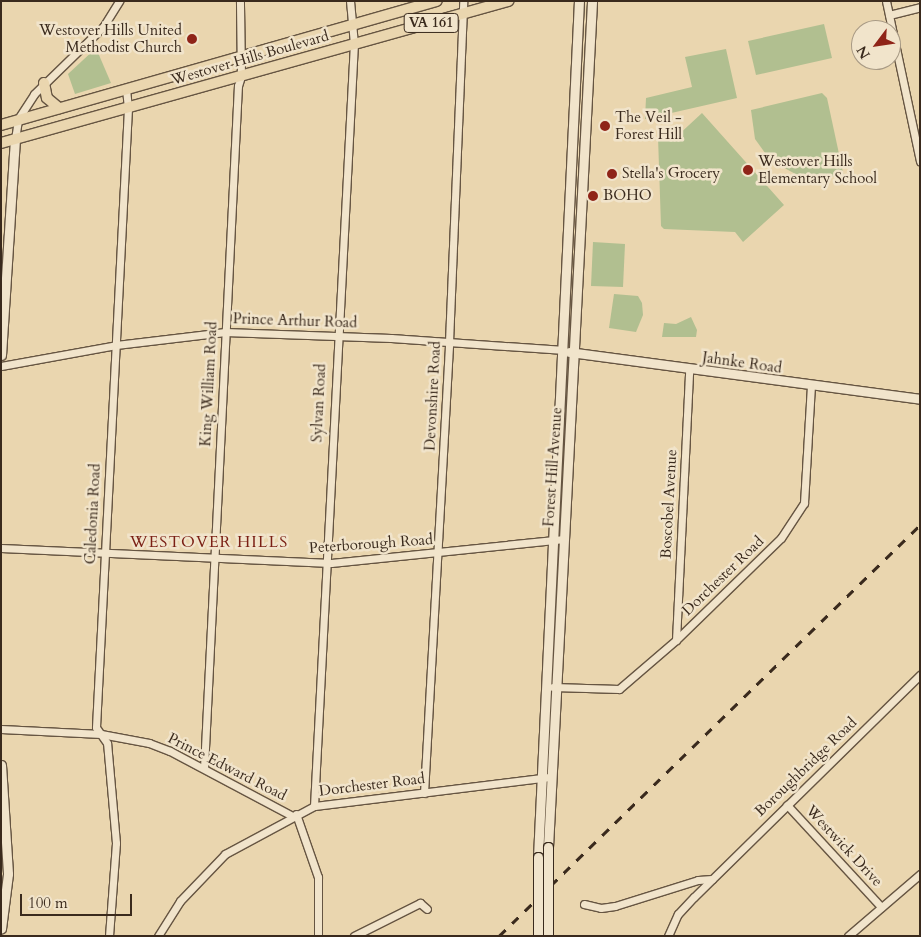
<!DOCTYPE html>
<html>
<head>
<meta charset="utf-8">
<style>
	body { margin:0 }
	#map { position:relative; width:921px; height:937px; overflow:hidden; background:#ead6af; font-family:Cardo,serif }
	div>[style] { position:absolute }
	.green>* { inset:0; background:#b1bf90 }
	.roads { filter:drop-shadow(1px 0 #665542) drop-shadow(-1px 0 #665542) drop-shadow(0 1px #665542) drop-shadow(0 -1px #665542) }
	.minor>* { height:7px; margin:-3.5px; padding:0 3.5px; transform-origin:3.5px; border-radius:3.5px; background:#f1e4cb }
	.tertiary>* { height:9px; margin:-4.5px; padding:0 4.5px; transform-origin:4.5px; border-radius:4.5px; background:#f1e4cb }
	.secondary>* { height:9px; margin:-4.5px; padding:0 4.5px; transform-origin:4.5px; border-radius:4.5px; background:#f1e4cb }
	.primary>* { height:10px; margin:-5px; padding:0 5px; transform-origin:5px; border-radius:5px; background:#ead6af }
	.rail>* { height:2.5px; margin-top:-1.25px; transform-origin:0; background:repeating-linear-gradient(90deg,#3a2a1d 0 9px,transparent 0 18px) }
	.bridges { filter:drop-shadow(1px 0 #3a2a1d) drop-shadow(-1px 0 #3a2a1d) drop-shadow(0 1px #3a2a1d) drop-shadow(0 -1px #3a2a1d) }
	.secondary-bridge>* { height:9px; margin:-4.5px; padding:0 4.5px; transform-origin:4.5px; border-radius:4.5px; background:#f1e4cb }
	.dots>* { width:14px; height:14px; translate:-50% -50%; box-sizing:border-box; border:2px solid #f1e4cb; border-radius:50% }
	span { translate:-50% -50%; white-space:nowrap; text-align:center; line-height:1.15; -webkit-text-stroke:5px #f1e4cb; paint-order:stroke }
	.shield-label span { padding:1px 4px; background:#f1e4cb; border:1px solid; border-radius:4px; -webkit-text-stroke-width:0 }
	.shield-label { font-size:14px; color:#3a2a1d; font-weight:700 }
	.poi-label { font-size:15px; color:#3a2a1d }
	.right { translate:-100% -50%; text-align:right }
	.left { translate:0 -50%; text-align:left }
	.street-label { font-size:15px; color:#3a2a1d }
	.neighbourhood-label { font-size:16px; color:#7a1f14; letter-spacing:1px }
	.frame { position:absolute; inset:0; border:2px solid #3a2a1d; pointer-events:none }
	.north { position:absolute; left:851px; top:20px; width:50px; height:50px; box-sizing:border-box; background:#f1e4cb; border:1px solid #a89a85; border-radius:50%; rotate:239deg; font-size:14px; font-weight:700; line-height:20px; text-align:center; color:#3a2a1d }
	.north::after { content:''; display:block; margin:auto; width:18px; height:22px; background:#8f2418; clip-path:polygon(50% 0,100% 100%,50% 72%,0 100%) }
	.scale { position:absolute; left:20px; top:894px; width:112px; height:22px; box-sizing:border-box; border:2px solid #3a2a1d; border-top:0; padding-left:6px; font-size:15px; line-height:18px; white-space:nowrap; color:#3a2a1d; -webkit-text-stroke:4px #f1e4cb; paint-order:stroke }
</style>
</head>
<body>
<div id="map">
	<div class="green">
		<div style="clip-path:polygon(824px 24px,832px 58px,756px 75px,748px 41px)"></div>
		<div style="clip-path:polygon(96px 48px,111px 83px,75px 94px,68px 74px)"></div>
		<div style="clip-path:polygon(726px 49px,737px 98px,645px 119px,646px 98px,692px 87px,685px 57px)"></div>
		<div style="clip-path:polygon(822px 93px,827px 98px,844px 177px,799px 176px,770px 160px,755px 139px,751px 110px)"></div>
		<div style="clip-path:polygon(702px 113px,784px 205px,743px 242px,735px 232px,664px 229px,661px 226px,658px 137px,675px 138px)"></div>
		<div style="clip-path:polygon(593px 242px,625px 244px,623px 287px,591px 286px)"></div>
		<div style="clip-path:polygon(614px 294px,638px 296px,642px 303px,643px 315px,636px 332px,609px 328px)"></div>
		<div style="clip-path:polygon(691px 317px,697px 330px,696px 337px,662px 337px,664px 323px,676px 324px)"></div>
	</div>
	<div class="roads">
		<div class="minor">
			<div style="left:886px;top:1px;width:164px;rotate:78deg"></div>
			<div style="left:889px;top:15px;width:32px;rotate:-14deg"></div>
			<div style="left:15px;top:139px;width:20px;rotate:-81deg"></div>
			<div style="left:18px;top:119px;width:30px;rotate:-57deg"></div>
			<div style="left:34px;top:94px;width:96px;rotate:-44.2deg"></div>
			<div style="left:103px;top:27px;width:31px;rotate:-58deg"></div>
			<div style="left:1px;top:366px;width:117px;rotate:-10.3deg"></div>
			<div style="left:116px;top:345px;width:110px;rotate:-6.8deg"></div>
			<div style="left:225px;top:332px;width:166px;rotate:2.1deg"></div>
			<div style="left:391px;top:338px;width:170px;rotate:4deg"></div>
			<div style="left:1px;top:548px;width:330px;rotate:2.6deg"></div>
			<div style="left:331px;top:563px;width:232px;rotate:-5.9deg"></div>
			<div style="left:676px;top:640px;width:270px;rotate:-87.2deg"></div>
			<div style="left:553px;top:687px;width:66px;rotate:1.7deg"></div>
			<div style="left:619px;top:689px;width:75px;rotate:-40.7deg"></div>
			<div style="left:676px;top:640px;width:146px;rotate:-44.2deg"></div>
			<div style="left:781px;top:538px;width:42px;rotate:-56.7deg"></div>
			<div style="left:804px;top:503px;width:117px;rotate:-86.6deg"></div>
			<div style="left:1px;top:729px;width:100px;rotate:2.9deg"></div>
			<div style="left:101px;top:734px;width:49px;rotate:10.6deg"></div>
			<div style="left:149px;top:743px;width:22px;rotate:21deg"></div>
			<div style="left:170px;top:751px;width:138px;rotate:28deg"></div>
			<div style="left:204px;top:768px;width:683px;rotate:-87.15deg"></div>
			<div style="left:238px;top:86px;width:10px;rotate:-73deg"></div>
			<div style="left:241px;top:76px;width:75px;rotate:-90.8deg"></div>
			<div style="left:424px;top:793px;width:452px;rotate:-86.8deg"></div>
			<div style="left:449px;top:342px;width:341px;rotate:-87.6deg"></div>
			<div style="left:787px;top:805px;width:139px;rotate:47.3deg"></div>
			<div style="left:314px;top:806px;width:763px;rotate:-87deg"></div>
			<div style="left:354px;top:44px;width:43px;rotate:-95.3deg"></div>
			<div style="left:296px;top:814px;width:67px;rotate:70.8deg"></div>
			<div style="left:318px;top:877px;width:59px;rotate:90deg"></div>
			<div style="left:584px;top:904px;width:17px;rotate:13deg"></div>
			<div style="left:601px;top:908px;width:14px;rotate:-8deg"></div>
			<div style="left:615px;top:906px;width:87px;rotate:-17.4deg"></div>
			<div style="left:698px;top:880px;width:14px;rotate:-4deg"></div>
			<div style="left:109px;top:936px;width:93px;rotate:-85.7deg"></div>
			<div style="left:116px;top:843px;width:100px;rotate:-95.1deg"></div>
			<div style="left:107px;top:743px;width:19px;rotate:-125deg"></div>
			<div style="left:96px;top:727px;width:620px;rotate:-87.04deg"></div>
			<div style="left:128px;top:108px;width:18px;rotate:-96deg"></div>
			<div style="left:158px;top:936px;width:41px;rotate:-57.8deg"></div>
			<div style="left:180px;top:901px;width:65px;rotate:-46.2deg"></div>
			<div style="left:225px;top:854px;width:101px;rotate:-28.3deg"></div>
			<div style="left:314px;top:806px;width:238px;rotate:-7deg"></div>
			<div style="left:354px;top:936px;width:74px;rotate:-26.6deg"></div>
			<div style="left:420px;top:903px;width:9px;rotate:41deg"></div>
			<div style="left:668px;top:936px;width:24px;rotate:-66deg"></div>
			<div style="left:678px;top:914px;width:23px;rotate:-47deg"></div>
			<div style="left:694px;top:897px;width:317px;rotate:-44.5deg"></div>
			<div style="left:848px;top:936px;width:95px;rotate:-40.7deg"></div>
		</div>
		<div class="tertiary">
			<div style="left:1px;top:355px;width:216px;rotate:-86.3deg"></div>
			<div style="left:1px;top:765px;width:109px;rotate:86.3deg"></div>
			<div style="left:8px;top:874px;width:55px;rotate:97.3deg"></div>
		</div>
		<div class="secondary">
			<div style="left:569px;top:352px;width:354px;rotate:7.6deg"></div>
			<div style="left:548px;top:847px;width:847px;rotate:-87.02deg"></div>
			<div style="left:538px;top:857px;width:857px;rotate:-87.26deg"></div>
		</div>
		<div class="primary">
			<div style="left:44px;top:83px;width:15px;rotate:79deg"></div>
			<div style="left:47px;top:98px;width:16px;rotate:40deg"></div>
			<div style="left:1px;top:125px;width:453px;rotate:-15.9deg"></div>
			<div style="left:1px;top:143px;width:527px;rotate:-15.65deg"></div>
		</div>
	</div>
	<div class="rail">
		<div style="left:499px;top:936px;width:588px;rotate:-44.31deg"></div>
	</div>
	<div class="bridges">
		<div class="secondary-bridge">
			<div style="left:548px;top:847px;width:88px;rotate:90deg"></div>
			<div style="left:538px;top:857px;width:79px;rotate:90deg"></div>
		</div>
	</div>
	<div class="dots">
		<div style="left:192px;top:39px;background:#8f2418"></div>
		<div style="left:605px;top:126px;background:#8f2418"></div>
		<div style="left:748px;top:170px;background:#8f2418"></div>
		<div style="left:612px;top:174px;background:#8f2418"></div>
		<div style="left:593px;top:196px;background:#8f2418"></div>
	</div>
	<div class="shield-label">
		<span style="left:431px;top:23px">VA 161</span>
	</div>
	<div class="poi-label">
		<span class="right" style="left:182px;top:39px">Westover Hills United<br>Methodist Church</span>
		<span class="left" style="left:615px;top:126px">The Veil -<br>Forest Hill</span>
		<span class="left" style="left:758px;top:170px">Westover Hills<br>Elementary School</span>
		<span class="left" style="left:622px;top:174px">Stella's Grocery</span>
		<span class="left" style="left:603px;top:196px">BOHO</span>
	</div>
	<div class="street-label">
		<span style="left:250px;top:58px;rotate:-16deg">Westover Hills Boulevard</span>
		<span style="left:295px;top:321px;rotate:2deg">Prince Arthur Road</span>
		<span style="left:742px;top:363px;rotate:8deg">Jahnke Road</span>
		<span style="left:209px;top:384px;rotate:-87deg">King William Road</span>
		<span style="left:433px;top:396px;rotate:-87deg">Devonshire Road</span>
		<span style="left:319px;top:403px;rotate:-87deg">Sylvan Road</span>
		<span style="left:553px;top:467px;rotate:-86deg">Forest Hill Avenue</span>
		<span style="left:669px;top:504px;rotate:-87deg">Boscobel Avenue</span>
		<span style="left:93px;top:514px;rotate:-87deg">Caledonia Road</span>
		<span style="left:371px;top:544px;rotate:-4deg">Peterborough Road</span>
		<span style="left:723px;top:576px;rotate:-44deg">Dorchester Road</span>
		<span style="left:227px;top:767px;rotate:27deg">Prince Edward Road</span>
		<span style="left:806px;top:767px;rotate:-44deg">Boroughbridge Road</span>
		<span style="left:372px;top:785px;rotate:-7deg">Dorchester Road</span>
		<span style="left:844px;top:846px;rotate:47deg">Westwick Drive</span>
	</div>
	<div class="neighbourhood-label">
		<span style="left:209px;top:542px">WESTOVER HILLS</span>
	</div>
	<div class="frame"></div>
	<div class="north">N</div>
	<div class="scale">100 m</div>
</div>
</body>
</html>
